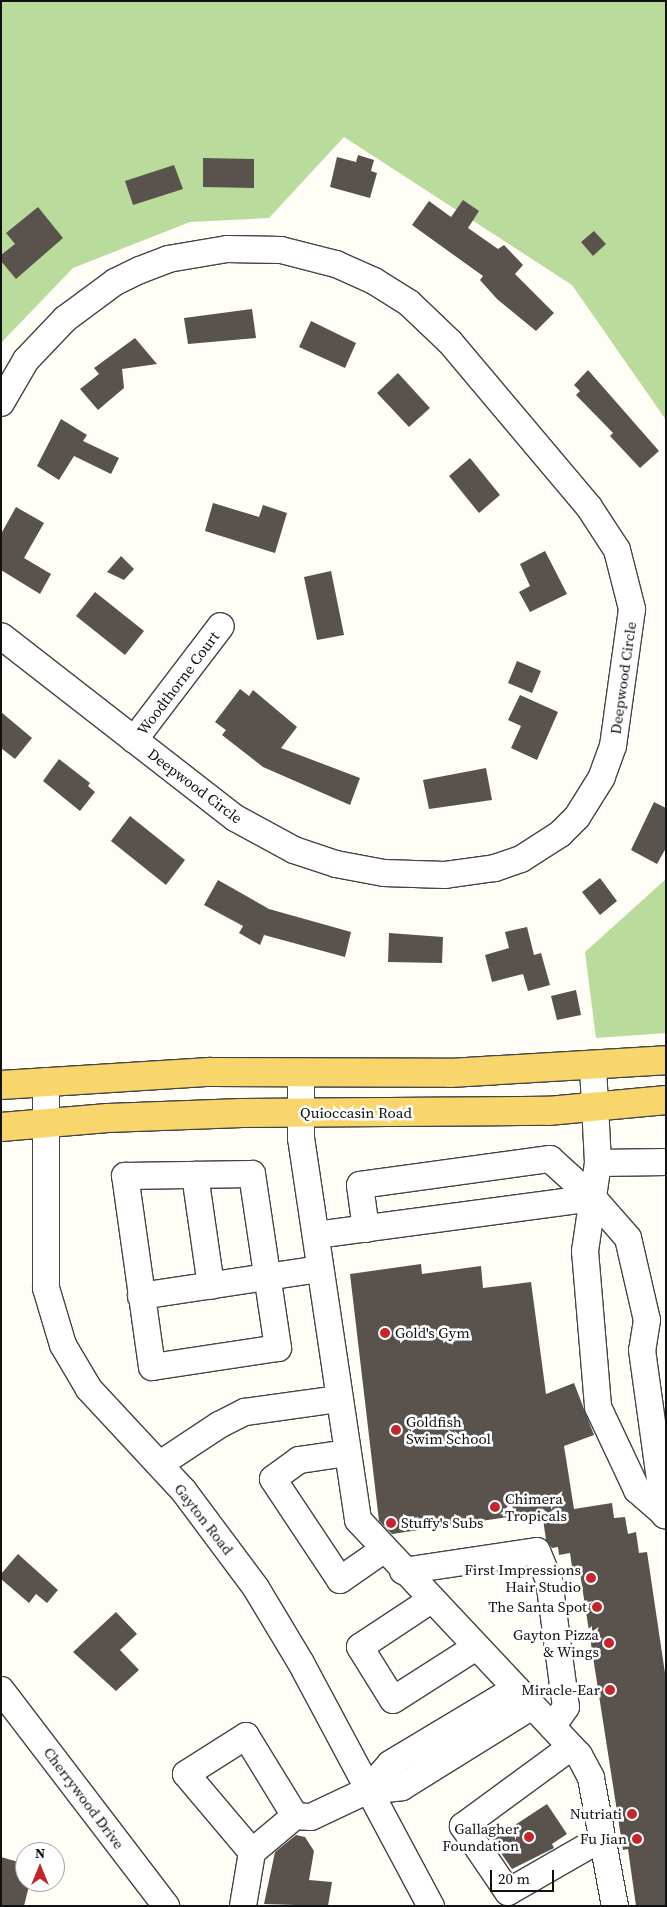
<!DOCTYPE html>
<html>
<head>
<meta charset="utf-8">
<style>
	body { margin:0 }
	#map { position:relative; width:667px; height:1907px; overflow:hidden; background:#fffdf5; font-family:"Source Serif 4",serif }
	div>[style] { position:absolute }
	.forest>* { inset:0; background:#b9dc9c }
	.building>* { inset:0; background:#5a524d }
	.roads { filter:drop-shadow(1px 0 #444) drop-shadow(-1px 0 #444) drop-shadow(0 1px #444) drop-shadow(0 -1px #444) }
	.minor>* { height:26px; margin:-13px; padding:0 13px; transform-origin:13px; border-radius:13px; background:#fff }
	.major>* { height:28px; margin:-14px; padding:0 14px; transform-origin:14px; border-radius:14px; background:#f9d66b }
	.dots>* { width:14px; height:14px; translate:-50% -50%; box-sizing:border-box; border:2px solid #fff; border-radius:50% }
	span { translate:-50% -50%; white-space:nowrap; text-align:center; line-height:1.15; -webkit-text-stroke:5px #fff; paint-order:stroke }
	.street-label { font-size:15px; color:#111 }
	.poi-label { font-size:15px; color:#111 }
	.left { translate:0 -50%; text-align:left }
	.right { translate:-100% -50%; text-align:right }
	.frame { position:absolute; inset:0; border:2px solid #111; pointer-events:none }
	.north { position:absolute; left:15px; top:1842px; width:50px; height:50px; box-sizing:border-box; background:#fff; border:1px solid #a0a0a0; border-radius:50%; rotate:0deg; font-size:14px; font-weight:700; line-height:20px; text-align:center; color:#111 }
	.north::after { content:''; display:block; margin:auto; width:18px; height:22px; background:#c4262e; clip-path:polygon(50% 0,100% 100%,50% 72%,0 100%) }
	.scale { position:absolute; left:490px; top:1870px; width:64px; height:22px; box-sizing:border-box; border:2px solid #111; border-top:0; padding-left:6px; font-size:15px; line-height:18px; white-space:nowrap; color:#111; -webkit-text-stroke:4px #fff; paint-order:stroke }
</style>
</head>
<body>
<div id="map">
	<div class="forest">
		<div style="clip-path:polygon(1px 1px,666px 1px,666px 420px,572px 285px,344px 137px,269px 218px,190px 222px,73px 268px,1px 343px)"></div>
		<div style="clip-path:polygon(666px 879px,666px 1033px,596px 1038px,585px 952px)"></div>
	</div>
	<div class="building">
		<div style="clip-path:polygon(358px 155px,374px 160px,371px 171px,377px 173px,370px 198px,330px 187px,337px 157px,356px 162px)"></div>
		<div style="clip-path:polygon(203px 158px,254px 159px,254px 188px,203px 187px)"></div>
		<div style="clip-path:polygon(174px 165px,183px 189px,133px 205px,125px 181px)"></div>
		<div style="clip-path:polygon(463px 200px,479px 211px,468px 228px,498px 249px,504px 245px,523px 265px,515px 274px,554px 313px,536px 331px,497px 299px,480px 280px,483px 276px,412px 225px,429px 201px,451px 217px)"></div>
		<div style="clip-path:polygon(38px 207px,63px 238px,16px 279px,1px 261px,1px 255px,15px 244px,6px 233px)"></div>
		<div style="clip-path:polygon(594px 231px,606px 244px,593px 256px,581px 242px)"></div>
		<div style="clip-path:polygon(252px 309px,256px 338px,188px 344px,184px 318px)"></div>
		<div style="clip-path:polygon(311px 321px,356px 343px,345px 368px,299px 347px)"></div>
		<div style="clip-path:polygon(135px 338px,157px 364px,122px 369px,124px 388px,98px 410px,80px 389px,99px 374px,94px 368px)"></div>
		<div style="clip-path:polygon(588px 370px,659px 451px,640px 468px,610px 436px,613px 433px,576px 395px,580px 391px,574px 385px)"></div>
		<div style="clip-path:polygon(398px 373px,430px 408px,409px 427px,377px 393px)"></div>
		<div style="clip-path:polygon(61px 419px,87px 435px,83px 441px,119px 458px,111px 474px,74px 456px,59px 480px,37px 466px)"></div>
		<div style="clip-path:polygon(470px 458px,500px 495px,479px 513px,449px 476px)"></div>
		<div style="clip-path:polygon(213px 503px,259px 517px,263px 505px,287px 513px,275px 553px,205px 531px)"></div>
		<div style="clip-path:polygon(16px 507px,44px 523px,24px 558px,51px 574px,40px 594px,1px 570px,1px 534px)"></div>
		<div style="clip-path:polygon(545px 551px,567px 594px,530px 612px,519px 592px,530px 586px,520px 564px)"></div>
		<div style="clip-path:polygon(121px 556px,134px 569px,124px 580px,107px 572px)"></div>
		<div style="clip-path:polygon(331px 571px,344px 635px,317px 640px,304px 577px)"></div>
		<div style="clip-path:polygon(95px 592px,144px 631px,125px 655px,76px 616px)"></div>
		<div style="clip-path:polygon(517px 661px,541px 671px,532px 693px,508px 683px)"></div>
		<div style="clip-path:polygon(240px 689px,249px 696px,253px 690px,297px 727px,281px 748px,360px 778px,350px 805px,263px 767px,222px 735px,226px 730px,215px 722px)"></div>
		<div style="clip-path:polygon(520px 695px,558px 712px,537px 760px,511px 748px,521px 726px,508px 720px)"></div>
		<div style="clip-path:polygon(1px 712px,32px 738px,15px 759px,1px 748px)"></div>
		<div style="clip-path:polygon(59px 759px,90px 783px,88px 786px,95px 792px,80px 811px,43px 781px)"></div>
		<div style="clip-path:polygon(486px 768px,492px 800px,429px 809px,423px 780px)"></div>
		<div style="clip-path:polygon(654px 802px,666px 808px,666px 848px,657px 864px,631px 850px)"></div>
		<div style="clip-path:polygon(130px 816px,185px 860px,166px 885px,111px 841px)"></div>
		<div style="clip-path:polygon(600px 878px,617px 901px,600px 915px,582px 892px)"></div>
		<div style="clip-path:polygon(218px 880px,269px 909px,351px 932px,345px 957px,264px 935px,260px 945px,239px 933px,243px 926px,204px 905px)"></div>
		<div style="clip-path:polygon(527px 927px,534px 955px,541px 953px,550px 985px,528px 991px,523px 974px,492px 982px,485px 955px,509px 948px,505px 932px)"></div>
		<div style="clip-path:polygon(389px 933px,443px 937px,442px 963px,388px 962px)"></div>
		<div style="clip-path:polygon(576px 990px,581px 1015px,557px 1020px,551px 996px)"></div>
		<div style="clip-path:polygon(421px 1264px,422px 1274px,481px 1266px,483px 1288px,531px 1282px,546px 1394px,574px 1383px,594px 1435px,564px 1446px,574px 1509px,612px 1503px,614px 1518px,625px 1517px,628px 1534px,636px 1532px,639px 1553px,647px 1552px,666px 1680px,666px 1906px,636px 1906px,628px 1849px,623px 1850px,580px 1573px,573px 1574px,570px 1553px,559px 1555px,558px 1547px,552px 1548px,546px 1540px,542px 1512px,392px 1534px,379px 1521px,350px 1274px)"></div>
		<div style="clip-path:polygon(18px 1554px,58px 1590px,47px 1603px,36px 1594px,29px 1603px,1px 1579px,1px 1574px)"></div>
		<div style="clip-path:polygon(116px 1612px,137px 1634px,120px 1650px,139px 1670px,116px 1691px,73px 1652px)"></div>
		<div style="clip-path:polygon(547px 1804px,567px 1834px,552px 1844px,554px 1848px,512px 1869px,492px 1840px)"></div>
		<div style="clip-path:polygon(296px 1835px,305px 1837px,314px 1851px,309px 1880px,332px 1882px,328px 1906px,264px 1904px,275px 1852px)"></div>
		<div style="clip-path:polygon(1px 1857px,25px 1864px,25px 1882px,30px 1882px,24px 1906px,1px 1906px)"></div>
	</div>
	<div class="roads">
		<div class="minor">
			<div style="left:1px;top:403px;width:50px;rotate:-59.8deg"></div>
			<div style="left:26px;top:360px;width:57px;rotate:-46.4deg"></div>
			<div style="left:65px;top:319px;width:62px;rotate:-36.5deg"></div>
			<div style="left:115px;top:282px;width:28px;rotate:-26deg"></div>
			<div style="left:140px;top:270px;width:30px;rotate:-21deg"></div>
			<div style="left:168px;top:259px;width:60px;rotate:-9.6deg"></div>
			<div style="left:227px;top:249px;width:54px;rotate:1.1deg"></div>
			<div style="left:281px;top:250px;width:57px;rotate:14.3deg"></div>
			<div style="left:336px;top:264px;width:42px;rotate:24.1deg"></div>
			<div style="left:374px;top:281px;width:41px;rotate:32.2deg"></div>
			<div style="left:409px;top:303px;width:57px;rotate:43.6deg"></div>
			<div style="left:450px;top:342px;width:216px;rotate:49.9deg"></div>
			<div style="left:589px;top:507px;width:51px;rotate:56.9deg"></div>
			<div style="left:617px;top:550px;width:61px;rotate:75.7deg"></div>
			<div style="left:632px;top:609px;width:138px;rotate:97.9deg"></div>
			<div style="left:613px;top:746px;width:33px;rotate:110deg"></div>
			<div style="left:602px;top:777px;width:47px;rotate:122deg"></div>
			<div style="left:577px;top:817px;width:24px;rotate:135deg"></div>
			<div style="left:560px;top:834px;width:46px;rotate:147.3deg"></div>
			<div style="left:521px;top:859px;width:28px;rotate:161deg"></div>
			<div style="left:495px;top:868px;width:50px;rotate:172deg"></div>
			<div style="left:445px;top:875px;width:61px;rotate:-178.1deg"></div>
			<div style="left:384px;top:873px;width:49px;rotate:-169.4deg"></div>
			<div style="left:336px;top:864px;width:44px;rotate:-161.6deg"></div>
			<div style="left:294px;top:850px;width:67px;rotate:-151.5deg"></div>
			<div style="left:235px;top:818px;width:296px;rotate:-142.1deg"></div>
			<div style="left:134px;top:740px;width:143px;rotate:-52.7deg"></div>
			<div style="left:593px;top:1067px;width:96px;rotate:87deg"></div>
			<div style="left:598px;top:1163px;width:68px;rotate:-0.8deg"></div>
			<div style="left:301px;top:1073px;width:65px;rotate:90deg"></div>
			<div style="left:301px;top:1138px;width:386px;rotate:81.5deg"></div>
			<div style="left:358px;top:1520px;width:323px;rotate:46.8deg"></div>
			<div style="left:579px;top:1755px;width:26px;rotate:62deg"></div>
			<div style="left:591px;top:1778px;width:130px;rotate:79.4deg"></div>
			<div style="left:46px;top:1081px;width:207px;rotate:90deg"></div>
			<div style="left:46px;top:1288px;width:59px;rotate:73.4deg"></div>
			<div style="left:63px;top:1345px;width:51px;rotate:59.4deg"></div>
			<div style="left:89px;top:1389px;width:138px;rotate:47.1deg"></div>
			<div style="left:183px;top:1490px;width:122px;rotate:53.3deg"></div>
			<div style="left:256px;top:1588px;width:87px;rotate:59deg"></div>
			<div style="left:301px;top:1663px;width:276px;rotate:61.9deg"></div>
			<div style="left:598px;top:1163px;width:89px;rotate:98.4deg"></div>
			<div style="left:585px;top:1251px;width:157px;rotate:85.2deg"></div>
			<div style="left:598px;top:1407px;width:92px;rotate:64.8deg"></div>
			<div style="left:637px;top:1490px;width:38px;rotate:41deg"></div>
			<div style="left:252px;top:1174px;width:176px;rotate:81.5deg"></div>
			<div style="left:278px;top:1348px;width:127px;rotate:171.4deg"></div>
			<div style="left:152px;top:1367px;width:193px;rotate:-98deg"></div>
			<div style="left:125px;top:1176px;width:127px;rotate:-0.9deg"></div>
			<div style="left:195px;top:1175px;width:112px;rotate:81.8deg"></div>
			<div style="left:366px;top:1229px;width:44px;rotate:-97.8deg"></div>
			<div style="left:360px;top:1185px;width:192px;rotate:-7.8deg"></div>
			<div style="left:550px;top:1159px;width:58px;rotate:42.2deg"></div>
			<div style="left:316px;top:1235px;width:279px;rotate:-7.6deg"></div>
			<div style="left:593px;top:1198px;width:53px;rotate:48.8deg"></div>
			<div style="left:628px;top:1238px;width:84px;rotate:77deg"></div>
			<div style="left:647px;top:1320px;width:30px;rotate:99deg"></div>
			<div style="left:642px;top:1350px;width:167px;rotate:82.1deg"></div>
			<div style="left:141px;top:1296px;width:181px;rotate:-8.6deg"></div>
			<div style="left:347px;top:1453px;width:49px;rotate:171.7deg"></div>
			<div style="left:299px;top:1460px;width:32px;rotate:144deg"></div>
			<div style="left:273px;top:1479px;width:121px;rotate:56.4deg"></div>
			<div style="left:340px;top:1580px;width:52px;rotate:-34.9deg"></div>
			<div style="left:160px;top:1464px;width:71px;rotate:-33.5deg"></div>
			<div style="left:219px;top:1425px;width:29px;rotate:-27deg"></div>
			<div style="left:245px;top:1412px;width:95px;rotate:-7.9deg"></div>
			<div style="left:403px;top:1571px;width:135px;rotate:-8.5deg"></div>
			<div style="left:537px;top:1551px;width:31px;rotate:68deg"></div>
			<div style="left:549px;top:1580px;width:128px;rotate:82.4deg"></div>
			<div style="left:566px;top:1707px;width:24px;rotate:125deg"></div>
			<div style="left:431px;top:1600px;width:85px;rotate:146.5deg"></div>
			<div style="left:360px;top:1647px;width:62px;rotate:58.1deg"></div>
			<div style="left:393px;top:1700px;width:98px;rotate:-32.6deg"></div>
			<div style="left:1px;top:1690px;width:272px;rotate:52.6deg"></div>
			<div style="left:571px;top:1747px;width:134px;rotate:143.8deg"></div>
			<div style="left:463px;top:1826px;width:80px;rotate:55.7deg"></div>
			<div style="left:508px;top:1892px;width:108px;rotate:-29.9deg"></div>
			<div style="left:366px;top:1791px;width:36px;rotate:-6deg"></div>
			<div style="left:402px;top:1787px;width:153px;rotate:-31.9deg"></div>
			<div style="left:252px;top:1852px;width:56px;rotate:-39.9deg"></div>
			<div style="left:243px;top:1906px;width:55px;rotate:-80.5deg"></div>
			<div style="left:252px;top:1852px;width:102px;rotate:-130.2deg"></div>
			<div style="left:186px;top:1774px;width:71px;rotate:-32.3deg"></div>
			<div style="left:246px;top:1736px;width:94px;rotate:58.5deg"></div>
			<div style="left:295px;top:1816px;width:16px;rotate:4deg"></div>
			<div style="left:311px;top:1817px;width:61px;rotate:-25.3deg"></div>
			<div style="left:366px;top:1791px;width:36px;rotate:-48deg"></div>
			<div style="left:390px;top:1764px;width:146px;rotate:-31deg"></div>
		</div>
		<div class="major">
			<div style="left:1px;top:1085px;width:209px;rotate:-3.6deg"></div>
			<div style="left:210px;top:1072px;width:240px;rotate:0.2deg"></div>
			<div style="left:450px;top:1073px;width:216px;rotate:-3.4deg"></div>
			<div style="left:1px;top:1127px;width:107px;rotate:-4.8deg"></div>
			<div style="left:108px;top:1118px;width:134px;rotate:-2.1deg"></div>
			<div style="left:242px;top:1113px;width:306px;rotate:-0.4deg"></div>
			<div style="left:548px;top:1111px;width:119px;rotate:-5.3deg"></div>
		</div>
	</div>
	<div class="dots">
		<div style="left:385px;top:1333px;background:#c4262e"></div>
		<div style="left:396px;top:1430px;background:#c4262e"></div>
		<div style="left:495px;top:1507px;background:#c4262e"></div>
		<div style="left:391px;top:1523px;background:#c4262e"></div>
		<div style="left:591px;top:1578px;background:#c4262e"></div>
		<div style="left:597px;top:1607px;background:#c4262e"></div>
		<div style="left:609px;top:1643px;background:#c4262e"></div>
		<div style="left:610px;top:1690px;background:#c4262e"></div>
		<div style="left:632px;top:1814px;background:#c4262e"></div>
		<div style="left:529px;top:1837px;background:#c4262e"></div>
		<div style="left:637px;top:1839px;background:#c4262e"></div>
	</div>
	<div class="street-label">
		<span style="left:623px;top:678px;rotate:-82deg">Deepwood Circle</span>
		<span style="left:178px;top:683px;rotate:-53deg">Woodthorne Court</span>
		<span style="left:195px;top:786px;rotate:37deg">Deepwood Circle</span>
		<span style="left:356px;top:1113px">Quioccasin Road</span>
		<span style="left:204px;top:1519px;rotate:52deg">Gayton Road</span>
		<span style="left:84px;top:1798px;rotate:53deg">Cherrywood Drive</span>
	</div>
	<div class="poi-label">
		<span class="left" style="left:395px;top:1333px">Gold's Gym</span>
		<span class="left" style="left:406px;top:1430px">Goldfish<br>Swim School</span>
		<span class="left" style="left:505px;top:1507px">Chimera<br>Tropicals</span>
		<span class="left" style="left:401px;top:1523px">Stuffy's Subs</span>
		<span class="right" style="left:581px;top:1578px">First Impressions<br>Hair Studio</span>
		<span class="right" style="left:587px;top:1607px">The Santa Spot</span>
		<span class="right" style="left:599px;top:1643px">Gayton Pizza<br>&amp; Wings</span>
		<span class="right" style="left:600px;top:1690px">Miracle-Ear</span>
		<span class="right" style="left:622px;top:1814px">Nutriati</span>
		<span class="right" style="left:519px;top:1837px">Gallagher<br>Foundation</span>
		<span class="right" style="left:627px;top:1839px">Fu Jian</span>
	</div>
	<div class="frame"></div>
	<div class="north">N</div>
	<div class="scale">20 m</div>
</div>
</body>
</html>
